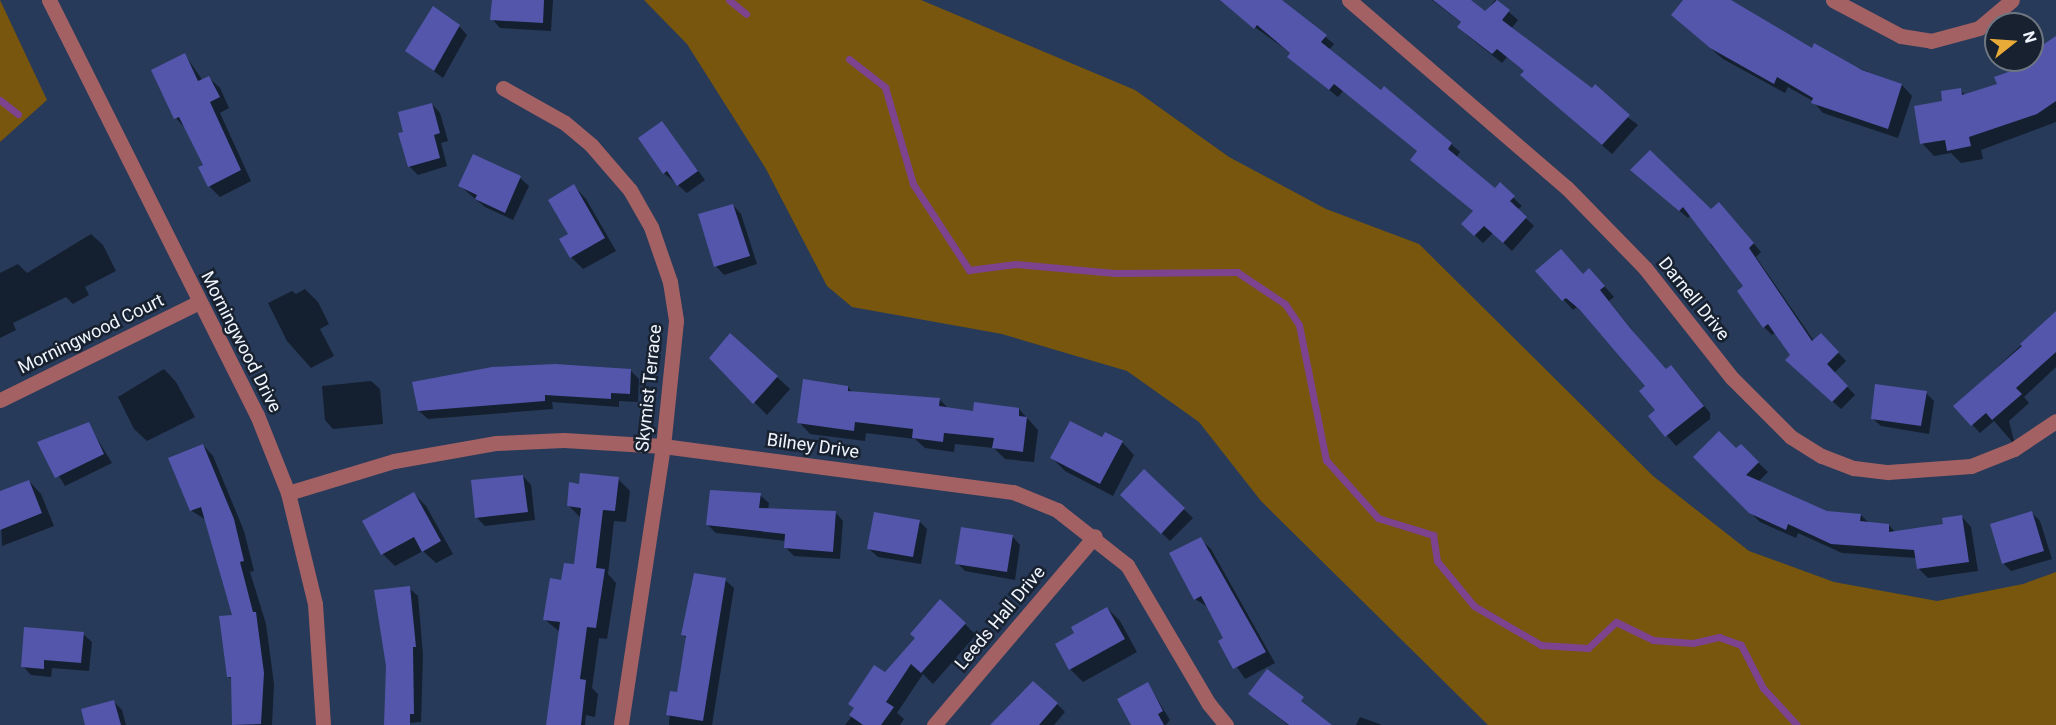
<!DOCTYPE html>
<html>
<head>
<meta charset="utf-8">
<style>
	body { margin:0 }
	#map { position:relative; width:2056px; height:725px; overflow:hidden; background:#273a59; font-family:Roboto,sans-serif }
	div>[style] { position:absolute }
	.green>* { inset:0; background:#79560d }
	.shadow>* { inset:0; background:#0007 }
	.stream>* { height:7px; margin:-3.5px; padding:0 3.5px; transform-origin:3.5px; border-radius:3.5px; background:#7e438e }
	.building>* { inset:0; background:#5356aa }
	.minor>* { height:15px; margin:-7.5px; padding:0 7.5px; transform-origin:7.5px; border-radius:7.5px; background:#a36163 }
	span { translate:-50% -50%; white-space:nowrap; text-align:center; line-height:1.15; -webkit-text-stroke:5px #18212f; paint-order:stroke }
	.street-label { font-size:18px; color:#f0f5fd }
	.north { position:absolute; left:1984px; top:12px; width:60px; height:60px; box-sizing:border-box; background:#18212f; border:2px solid #6e7681; border-radius:50%; rotate:73deg; font-size:16px; font-weight:700; line-height:24px; text-align:center; color:#f0f5fd }
	.north::after { content:''; display:block; margin:auto; width:21px; height:27px; background:#e9ab37; clip-path:polygon(50% 0,100% 100%,50% 72%,0 100%) }
</style>
</head>
<body>
<div id="map">
	<div class="green">
		<div style="clip-path:polygon(0 0,47px 100px,0 142px)"></div>
		<div style="clip-path:polygon(644px 0,921px 0,1135px 90px,1229px 157px,1326px 209px,1419px 244px,1653px 476px,1749px 551px,1834px 582px,1937px 601px,2023px 584px,2056px 572px,2056px 725px,1488px 725px,1261px 501px,1199px 422px,1127px 371px,1002px 334px,852px 307px,827px 286px,766px 169px,687px 44px)"></div>
	</div>
	<div class="shadow">
		<div style="clip-path:polygon(493px 0,553px 0,551px 31px,500px 28px,492px 19px)"></div>
		<div style="clip-path:polygon(1229px 0,1280px 0,1334px 44px,1329px 50px,1451px 144px,1460px 152px,1456px 158px,1495px 190px,1500px 185px,1522px 206px,1517px 210px,1534px 226px,1512px 251px,1493px 233px,1483px 243px,1463px 224px,1474px 212px,1412px 160px,1419px 152px,1343px 91px,1338px 97px,1298px 65px,1289px 57px,1292px 54px,1234px 12px)"></div>
		<div style="clip-path:polygon(1432px 0,1468px 0,1485px 13px,1495px 0,1518px 20px,1511px 29px,1638px 125px,1612px 154px,1532px 84px,1525px 72px,1507px 57px,1502px 63px,1468px 36px,1459px 27px,1462px 23px)"></div>
		<div style="clip-path:polygon(1685px 0,1729px 0,1812px 50px,1902px 85px,1912px 96px,1898px 138px,1823px 113px,1813px 101px,1788px 87px,1785px 93px,1723px 59px,1683px 25px)"></div>
		<div style="clip-path:polygon(459px 26px,467px 35px,443px 78px,407px 51px)"></div>
		<div style="clip-path:polygon(2056px 38px,2056px 122px,1981px 150px,1983px 159px,1961px 163px,1951px 153px,1934px 156px,1922px 143px,1944px 102px,1960px 90px,1966px 96px,1999px 84px,2027px 67px,2024px 60px,2032px 60px,2032px 54px)"></div>
		<div style="clip-path:polygon(185px 55px,203px 81px,209px 78px,220px 88px,229px 108px,220px 113px,251px 181px,220px 197px,209px 186px,205px 165px,186px 129px,176px 118px)"></div>
		<div style="clip-path:polygon(432px 104px,440px 113px,448px 141px,441px 143px,447px 166px,418px 175px,409px 166px,405px 133px)"></div>
		<div style="clip-path:polygon(662px 123px,705px 180px,687px 193px,664px 173px)"></div>
		<div style="clip-path:polygon(473px 159px,520px 178px,529px 186px,513px 220px,485px 207px,460px 186px)"></div>
		<div style="clip-path:polygon(1641px 178px,1711px 211px,1727px 212px,1761px 252px,1756px 257px,1814px 341px,1821px 335px,1846px 361px,1834px 373px,1855px 395px,1841px 409px,1795px 368px,1792px 355px,1776px 332px,1772px 335px,1764px 327px,1745px 286px,1710px 244px,1714px 241px,1691px 215px,1688px 218px)"></div>
		<div style="clip-path:polygon(574px 186px,586px 199px,616px 251px,583px 269px,571px 257px)"></div>
		<div style="clip-path:polygon(733px 205px,741px 214px,757px 264px,724px 275px,716px 266px)"></div>
		<div style="clip-path:polygon(91px 234px,103px 245px,116px 271px,85px 287px,89px 295px,73px 304px,66px 297px,13px 323px,16px 330px,0 338px,0 273px,18px 264px,27px 273px)"></div>
		<div style="clip-path:polygon(1538px 271px,1599px 280px,1614px 297px,1609px 301px,1641px 341px,1667px 371px,1671px 367px,1681px 377px,1710px 413px,1710px 419px,1676px 446px,1650px 416px,1657px 410px,1647px 386px,1577px 307px,1573px 310px)"></div>
		<div style="clip-path:polygon(305px 289px,318px 302px,329px 324px,320px 329px,334px 356px,311px 368px,287px 341px,268px 303px,292px 291px,296px 294px)"></div>
		<div style="clip-path:polygon(2056px 313px,2056px 367px,2024px 397px,2029px 403px,2009px 421px,2015px 445px,1994px 421px,1980px 433px,1955px 406px)"></div>
		<div style="clip-path:polygon(731px 335px,790px 389px,767px 415px,711px 358px)"></div>
		<div style="clip-path:polygon(164px 369px,176px 382px,195px 417px,147px 441px,134px 429px,118px 397px)"></div>
		<div style="clip-path:polygon(630px 370px,639px 379px,638px 402px,619px 401px,619px 407px,552px 402px,553px 409px,428px 419px,419px 411px)"></div>
		<div style="clip-path:polygon(371px 381px,380px 389px,383px 424px,333px 429px,325px 420px,322px 386px)"></div>
		<div style="clip-path:polygon(848px 387px,853px 393px,939px 399px,949px 409px,974px 412px,1019px 409px,1038px 430px,1034px 462px,1005px 459px,994px 448px,955px 444px,954px 452px,925px 448px,915px 439px,866px 433px,865px 441px,810px 434px,799px 422px)"></div>
		<div style="clip-path:polygon(1926px 393px,1934px 401px,1929px 434px,1881px 426px,1872px 418px)"></div>
		<div style="clip-path:polygon(88px 424px,112px 463px,65px 486px,39px 443px)"></div>
		<div style="clip-path:polygon(1103px 439px,1122px 442px,1134px 455px,1113px 496px,1065px 471px,1052px 458px)"></div>
		<div style="clip-path:polygon(203px 445px,213px 456px,244px 531px,254px 571px,250px 572px,266px 624px,274px 684px,272px 725px,235px 725px,233px 680px,229px 677px,234px 616px,206px 520px,192px 511px,170px 459px)"></div>
		<div style="clip-path:polygon(1741px 446px,1768px 472px,1758px 482px,1826px 513px,1861px 515px,1869px 523px,1889px 525px,1896px 533px,1945px 525px,1962px 517px,1971px 527px,1978px 571px,1928px 578px,1919px 569px,1917px 558px,1842px 553px,1798px 533px,1796px 538px,1760px 522px,1695px 457px,1736px 451px)"></div>
		<div style="clip-path:polygon(1144px 471px,1193px 518px,1170px 541px,1122px 495px)"></div>
		<div style="clip-path:polygon(523px 476px,531px 485px,535px 520px,485px 526px,477px 518px)"></div>
		<div style="clip-path:polygon(618px 479px,630px 491px,626px 522px,614px 521px,608px 574px,616px 583px,607px 639px,599px 638px,592px 688px,598px 694px,595px 717px,586px 715px,585px 725px,548px 725px,560px 632px,544px 619px,562px 582px,575px 566px,580px 517px,568px 505px,581px 485px)"></div>
		<div style="clip-path:polygon(29px 481px,41px 494px,54px 526px,2px 546px,0 491px)"></div>
		<div style="clip-path:polygon(414px 494px,426px 506px,453px 554px,436px 563px,423px 551px,395px 566px,383px 554px)"></div>
		<div style="clip-path:polygon(760px 495px,769px 503px,768px 510px,835px 512px,843px 521px,840px 559px,794px 556px,786px 548px,786px 541px,716px 533px,707px 524px)"></div>
		<div style="clip-path:polygon(2032px 513px,2040px 521px,2052px 559px,2011px 571px,2003px 563px)"></div>
		<div style="clip-path:polygon(919px 521px,927px 529px,921px 564px,878px 557px,869px 549px)"></div>
		<div style="clip-path:polygon(1012px 536px,1020px 545px,1015px 580px,965px 571px,957px 563px)"></div>
		<div style="clip-path:polygon(1200px 539px,1211px 549px,1275px 663px,1245px 679px,1220px 642px,1225px 639px,1209px 608px,1195px 599px)"></div>
		<div style="clip-path:polygon(725px 580px,734px 588px,712px 725px,669px 725px,671px 692px,679px 693px,687px 639px,682px 634px)"></div>
		<div style="clip-path:polygon(409px 588px,418px 596px,423px 655px,421px 722px,386px 725px)"></div>
		<div style="clip-path:polygon(1107px 608px,1120px 621px,1137px 652px,1083px 682px,1070px 669px)"></div>
		<div style="clip-path:polygon(965px 624px,976px 635px,933px 684px,923px 674px,897px 713px,904px 719px,900px 725px,845px 725px,885px 674px)"></div>
		<div style="clip-path:polygon(83px 634px,92px 642px,89px 671px,52px 668px,51px 677px,31px 675px,23px 666px)"></div>
		<div style="clip-path:polygon(1271px 675px,1319px 717px,1327px 725px,1288px 725px,1261px 704px,1252px 696px)"></div>
		<div style="clip-path:polygon(1148px 684px,1170px 720px,1166px 725px,1133px 725px)"></div>
		<div style="clip-path:polygon(1016px 698px,1057px 704px,1065px 712px,1054px 725px,1001px 725px,996px 720px)"></div>
		<div style="clip-path:polygon(113px 701px,122px 710px,126px 725px,87px 725px)"></div>
		<div style="clip-path:polygon(1360px 717px,1382px 725px,1356px 725px)"></div>
	</div>
	<div class="stream">
		<div style="left:729px;top:0;width:22px;rotate:39deg"></div>
		<div style="left:849px;top:59px;width:46px;rotate:37.9deg"></div>
		<div style="left:885px;top:87px;width:101px;rotate:73.9deg"></div>
		<div style="left:913px;top:184px;width:103px;rotate:56.9deg"></div>
		<div style="left:969px;top:270px;width:47px;rotate:-7.3deg"></div>
		<div style="left:1016px;top:264px;width:99px;rotate:5.2deg"></div>
		<div style="left:1115px;top:273px;width:122px;rotate:-0.5deg"></div>
		<div style="left:1237px;top:272px;width:58px;rotate:33.7deg"></div>
		<div style="left:1285px;top:304px;width:25px;rotate:56deg"></div>
		<div style="left:1299px;top:325px;width:138px;rotate:78.7deg"></div>
		<div style="left:1326px;top:460px;width:78px;rotate:48.1deg"></div>
		<div style="left:1378px;top:518px;width:58px;rotate:17.2deg"></div>
		<div style="left:1433px;top:535px;width:26px;rotate:81deg"></div>
		<div style="left:1437px;top:561px;width:58px;rotate:50.6deg"></div>
		<div style="left:1474px;top:606px;width:78px;rotate:30.2deg"></div>
		<div style="left:1541px;top:645px;width:47px;rotate:3.7deg"></div>
		<div style="left:1588px;top:648px;width:38px;rotate:-43deg"></div>
		<div style="left:1616px;top:622px;width:41px;rotate:25.9deg"></div>
		<div style="left:1653px;top:640px;width:40px;rotate:4.3deg"></div>
		<div style="left:1693px;top:643px;width:27px;rotate:-13deg"></div>
		<div style="left:1719px;top:637px;width:23px;rotate:20deg"></div>
		<div style="left:1741px;top:645px;width:48px;rotate:62.9deg"></div>
		<div style="left:1763px;top:688px;width:50px;rotate:47.4deg"></div>
		<div style="left:0;top:100px;width:23px;rotate:38deg"></div>
	</div>
	<div class="building">
		<div style="clip-path:polygon(492px 0,544px 0,543px 23px,490px 20px)"></div>
		<div style="clip-path:polygon(1220px 0,1282px 0,1327px 35px,1321px 42px,1381px 90px,1384px 86px,1452px 143px,1448px 149px,1495px 188px,1500px 182px,1515px 196px,1510px 201px,1527px 217px,1503px 243px,1484px 226px,1474px 236px,1461px 224px,1473px 211px,1410px 160px,1417px 151px,1334px 84px,1329px 90px,1287px 57px,1290px 53px,1257px 25px,1254px 29px)"></div>
		<div style="clip-path:polygon(1433px 0,1471px 0,1485px 11px,1497px 0,1510px 10px,1502px 20px,1592px 88px,1595px 84px,1630px 115px,1602px 145px,1520px 75px,1524px 71px,1497px 49px,1492px 54px,1457px 27px,1461px 22px)"></div>
		<div style="clip-path:polygon(1683px 0,1731px 0,1812px 48px,1814px 43px,1862px 70px,1902px 84px,1888px 129px,1811px 103px,1813px 98px,1777px 77px,1774px 84px,1710px 48px,1671px 15px)"></div>
		<div style="clip-path:polygon(433px 6px,460px 25px,434px 71px,405px 51px)"></div>
		<div style="clip-path:polygon(2056px 36px,2056px 101px,2037px 114px,1969px 137px,1971px 146px,1947px 151px,1945px 140px,1920px 144px,1914px 106px,1942px 101px,1941px 91px,1961px 88px,1962px 95px,1997px 84px,1994px 77px,2025px 66px,2020px 60px,2032px 60px,2032px 52px)"></div>
		<div style="clip-path:polygon(185px 53px,198px 81px,209px 76px,220px 97px,210px 102px,241px 170px,208px 187px,198px 167px,203px 165px,179px 117px,174px 119px,151px 70px)"></div>
		<div style="clip-path:polygon(432px 103px,440px 133px,434px 135px,440px 158px,408px 167px,398px 133px,403px 132px,398px 112px)"></div>
		<div style="clip-path:polygon(662px 121px,698px 171px,677px 186px,667px 171px,663px 174px,638px 138px)"></div>
		<div style="clip-path:polygon(1650px 150px,1711px 209px,1719px 202px,1754px 243px,1749px 248px,1812px 341px,1821px 333px,1839px 352px,1827px 364px,1848px 386px,1832px 402px,1785px 360px,1790px 355px,1768px 324px,1763px 328px,1737px 291px,1743px 286px,1683px 207px,1679px 211px,1630px 170px)"></div>
		<div style="clip-path:polygon(473px 154px,521px 176px,505px 213px,475px 199px,477px 195px,458px 186px)"></div>
		<div style="clip-path:polygon(574px 184px,605px 238px,570px 258px,559px 239px,568px 234px,548px 200px)"></div>
		<div style="clip-path:polygon(733px 204px,750px 256px,714px 267px,698px 214px)"></div>
		<div style="clip-path:polygon(1561px 249px,1583px 274px,1589px 268px,1605px 286px,1600px 290px,1631px 329px,1666px 369px,1671px 365px,1704px 406px,1665px 437px,1648px 416px,1655px 410px,1639px 391px,1645px 386px,1579px 309px,1566px 298px,1562px 301px,1535px 271px)"></div>
		<div style="clip-path:polygon(2056px 311px,2056px 352px,2016px 388px,2022px 394px,1992px 420px,1986px 413px,1971px 426px,1953px 406px,2022px 346px,2020px 344px)"></div>
		<div style="clip-path:polygon(730px 333px,778px 376px,753px 404px,709px 358px)"></div>
		<div style="clip-path:polygon(555px 364px,631px 369px,630px 394px,611px 393px,611px 399px,545px 395px,545px 401px,418px 411px,412px 382px,492px 367px)"></div>
		<div style="clip-path:polygon(803px 379px,848px 386px,848px 391px,940px 398px,939px 406px,973px 411px,974px 402px,1019px 408px,1019px 416px,1027px 417px,1023px 452px,992px 448px,994px 438px,944px 433px,943px 442px,912px 438px,913px 429px,855px 422px,854px 431px,797px 423px)"></div>
		<div style="clip-path:polygon(1875px 384px,1927px 391px,1921px 426px,1871px 419px)"></div>
		<div style="clip-path:polygon(1070px 421px,1102px 437px,1105px 432px,1123px 441px,1100px 484px,1050px 458px)"></div>
		<div style="clip-path:polygon(89px 422px,104px 454px,55px 478px,37px 442px)"></div>
		<div style="clip-path:polygon(1719px 431px,1736px 448px,1741px 444px,1759px 462px,1746px 475px,1827px 511px,1861px 514px,1860px 521px,1889px 524px,1889px 532px,1943px 524px,1942px 518px,1962px 515px,1969px 562px,1917px 569px,1914px 550px,1831px 544px,1788px 524px,1786px 530px,1749px 513px,1693px 457px)"></div>
		<div style="clip-path:polygon(203px 444px,234px 519px,244px 561px,240px 562px,253px 612px,256px 612px,264px 673px,261px 724px,232px 725px,231px 677px,227px 677px,219px 616px,232px 615px,201px 507px,190px 511px,168px 458px)"></div>
		<div style="clip-path:polygon(1144px 469px,1185px 508px,1161px 534px,1120px 495px)"></div>
		<div style="clip-path:polygon(580px 473px,619px 477px,615px 511px,603px 510px,596px 568px,605px 569px,596px 628px,587px 627px,580px 679px,586px 680px,581px 725px,546px 725px,560px 622px,543px 620px,550px 578px,561px 580px,564px 563px,574px 564px,581px 508px,567px 506px,569px 482px,579px 484px)"></div>
		<div style="clip-path:polygon(523px 475px,528px 512px,475px 518px,471px 480px)"></div>
		<div style="clip-path:polygon(29px 480px,42px 513px,0 530px,0 491px)"></div>
		<div style="clip-path:polygon(710px 490px,761px 493px,759px 508px,836px 511px,833px 552px,784px 548px,785px 534px,706px 525px)"></div>
		<div style="clip-path:polygon(414px 492px,441px 541px,422px 552px,414px 537px,381px 555px,362px 521px)"></div>
		<div style="clip-path:polygon(2032px 511px,2044px 551px,2002px 564px,1990px 524px)"></div>
		<div style="clip-path:polygon(874px 512px,920px 520px,913px 557px,867px 549px)"></div>
		<div style="clip-path:polygon(961px 527px,1013px 535px,1007px 572px,955px 564px)"></div>
		<div style="clip-path:polygon(1201px 537px,1266px 652px,1233px 669px,1218px 641px,1223px 638px,1201px 596px,1194px 600px,1169px 553px)"></div>
		<div style="clip-path:polygon(694px 573px,726px 578px,703px 721px,666px 715px,670px 691px,677px 692px,686px 636px,681px 635px)"></div>
		<div style="clip-path:polygon(410px 586px,416px 647px,413px 647px,414px 714px,410px 714px,410px 725px,384px 725px,386px 666px,374px 590px)"></div>
		<div style="clip-path:polygon(940px 599px,966px 623px,921px 673px,911px 664px,886px 702px,894px 707px,881px 725px,863px 725px,849px 715px,854px 708px,848px 704px,874px 665px,885px 672px,915px 638px,910px 634px)"></div>
		<div style="clip-path:polygon(1107px 607px,1125px 639px,1069px 670px,1055px 644px,1074px 633px,1071px 627px)"></div>
		<div style="clip-path:polygon(24px 627px,84px 632px,81px 663px,44px 660px,44px 669px,21px 667px)"></div>
		<div style="clip-path:polygon(1267px 669px,1304px 697px,1301px 701px,1332px 725px,1289px 725px,1248px 694px)"></div>
		<div style="clip-path:polygon(1033px 681px,1058px 703px,1039px 725px,990px 725px)"></div>
		<div style="clip-path:polygon(1148px 682px,1163px 711px,1158px 714px,1164px 725px,1131px 725px,1117px 699px)"></div>
		<div style="clip-path:polygon(114px 700px,121px 725px,85px 725px,81px 709px)"></div>
	</div>
	<div class="minor">
		<div style="left:49px;top:0;width:464px;rotate:63.4deg"></div>
		<div style="left:257px;top:415px;width:84px;rotate:68.3deg"></div>
		<div style="left:288px;top:493px;width:114px;rotate:76.3deg"></div>
		<div style="left:315px;top:604px;width:121px;rotate:86.2deg"></div>
		<div style="left:1349px;top:0;width:288px;rotate:40.8deg"></div>
		<div style="left:1567px;top:188px;width:112px;rotate:45.7deg"></div>
		<div style="left:1645px;top:268px;width:140px;rotate:51.7deg"></div>
		<div style="left:1732px;top:378px;width:83px;rotate:45deg"></div>
		<div style="left:1791px;top:437px;width:36px;rotate:32deg"></div>
		<div style="left:1822px;top:456px;width:34px;rotate:21deg"></div>
		<div style="left:1854px;top:468px;width:34px;rotate:7deg"></div>
		<div style="left:1888px;top:472px;width:83px;rotate:-4.1deg"></div>
		<div style="left:1971px;top:466px;width:46px;rotate:-21.6deg"></div>
		<div style="left:2014px;top:449px;width:50px;rotate:-33.7deg"></div>
		<div style="left:1833px;top:0;width:77px;rotate:27.9deg"></div>
		<div style="left:1901px;top:36px;width:30px;rotate:9deg"></div>
		<div style="left:1931px;top:41px;width:50px;rotate:-15.2deg"></div>
		<div style="left:1979px;top:28px;width:43px;rotate:-40.3deg"></div>
		<div style="left:503px;top:88px;width:71px;rotate:29.4deg"></div>
		<div style="left:565px;top:123px;width:35px;rotate:40deg"></div>
		<div style="left:592px;top:146px;width:58px;rotate:49.2deg"></div>
		<div style="left:630px;top:190px;width:43px;rotate:60.4deg"></div>
		<div style="left:651px;top:227px;width:58px;rotate:70.9deg"></div>
		<div style="left:670px;top:282px;width:39px;rotate:81deg"></div>
		<div style="left:676px;top:321px;width:126px;rotate:95.9deg"></div>
		<div style="left:663px;top:446px;width:282px;rotate:98.6deg"></div>
		<div style="left:0;top:400px;width:222px;rotate:-26.2deg"></div>
		<div style="left:288px;top:493px;width:111px;rotate:-16.8deg"></div>
		<div style="left:394px;top:461px;width:104px;rotate:-10deg"></div>
		<div style="left:496px;top:443px;width:68px;rotate:-2.5deg"></div>
		<div style="left:564px;top:440px;width:99px;rotate:3.5deg"></div>
		<div style="left:663px;top:446px;width:353px;rotate:7.5deg"></div>
		<div style="left:1013px;top:492px;width:48px;rotate:22.2deg"></div>
		<div style="left:1057px;top:510px;width:89px;rotate:38.2deg"></div>
		<div style="left:1127px;top:565px;width:161px;rotate:59.5deg"></div>
		<div style="left:1209px;top:704px;width:27px;rotate:51deg"></div>
		<div style="left:934px;top:725px;width:248px;rotate:-49.6deg"></div>
	</div>
	<div class="street-label">
		<span style="left:1694px;top:299px;rotate:51deg">Darnell Drive</span>
		<span style="left:91px;top:334px;rotate:-26deg">Morningwood Court</span>
		<span style="left:241px;top:342px;rotate:63deg">Morningwood Drive</span>
		<span style="left:649px;top:388px;rotate:-84deg">Skymist Terrace</span>
		<span style="left:813px;top:446px;rotate:8deg">Bilney Drive</span>
		<span style="left:1000px;top:618px;rotate:-50deg">Leeds Hall Drive</span>
	</div>
	<div class="north">N</div>
</div>
</body>
</html>
